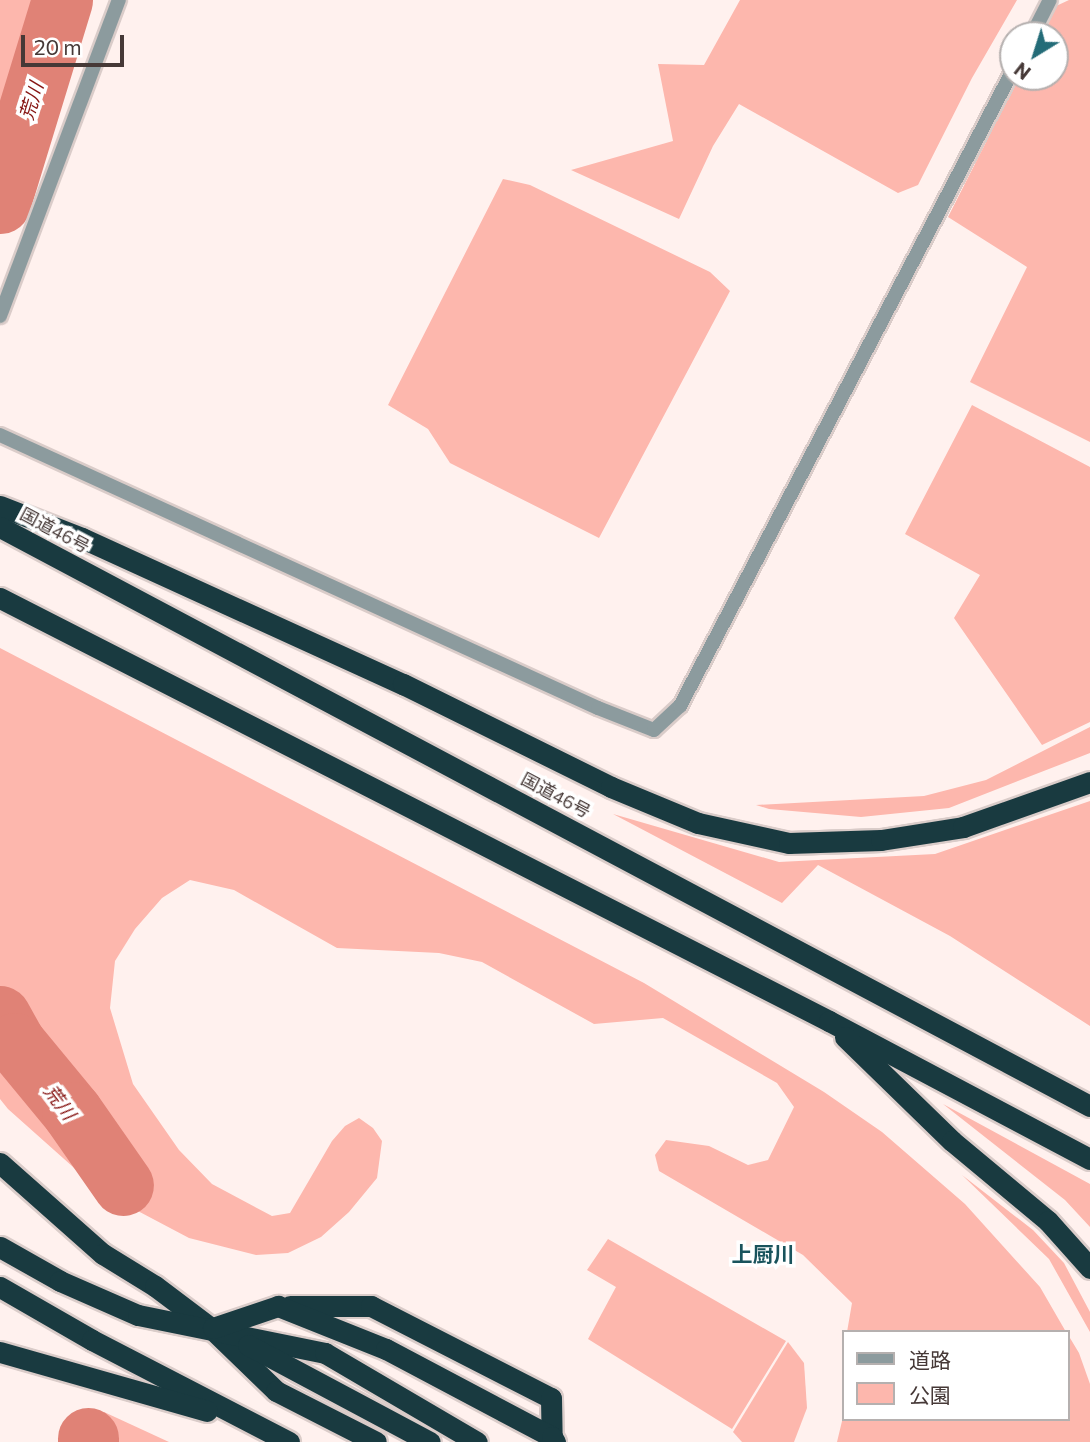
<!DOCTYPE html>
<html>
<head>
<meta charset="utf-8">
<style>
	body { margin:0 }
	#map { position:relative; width:1090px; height:1442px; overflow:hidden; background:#fff1ee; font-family:Commissioner,"Noto Sans JP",sans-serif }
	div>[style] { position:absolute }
	.green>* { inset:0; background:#fdb7ad }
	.river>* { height:61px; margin:-30.5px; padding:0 30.5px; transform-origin:30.5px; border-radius:30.5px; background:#e08276 }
	.roads { filter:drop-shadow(2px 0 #daccc9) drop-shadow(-2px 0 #daccc9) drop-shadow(0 2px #daccc9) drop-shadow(0 -2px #daccc9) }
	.street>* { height:14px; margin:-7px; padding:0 7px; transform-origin:7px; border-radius:7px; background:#8c9b9e }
	.highway>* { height:21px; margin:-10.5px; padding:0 10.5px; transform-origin:10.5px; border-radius:10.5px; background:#193a40 }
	span { translate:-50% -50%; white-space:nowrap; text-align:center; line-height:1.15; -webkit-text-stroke:7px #fff; paint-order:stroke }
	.street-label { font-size:18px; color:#463937 }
	.water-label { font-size:19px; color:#861412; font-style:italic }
	.quarter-label { font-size:21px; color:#19535c; font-weight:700 }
	.legend { position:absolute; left:842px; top:1330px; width:228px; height:91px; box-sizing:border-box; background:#fff; border:2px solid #b5b0af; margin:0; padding:9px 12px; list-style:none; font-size:21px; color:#463937 }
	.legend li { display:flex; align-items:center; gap:14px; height:35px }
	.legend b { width:35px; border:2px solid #b5b0af }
	.north { position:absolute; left:999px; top:21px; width:70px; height:70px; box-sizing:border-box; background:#fff; border:2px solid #b5b0af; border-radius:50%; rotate:218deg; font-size:19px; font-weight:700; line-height:28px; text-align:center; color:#463937 }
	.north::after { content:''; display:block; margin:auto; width:24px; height:32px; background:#246c78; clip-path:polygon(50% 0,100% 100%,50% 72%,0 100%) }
	.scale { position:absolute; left:21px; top:35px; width:103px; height:32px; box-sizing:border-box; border:4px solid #463937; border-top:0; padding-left:9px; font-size:21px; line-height:24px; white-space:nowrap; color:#463937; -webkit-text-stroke:5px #fff; paint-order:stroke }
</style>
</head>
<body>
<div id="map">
	<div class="green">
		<div style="clip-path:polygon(0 0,47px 0,0 151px)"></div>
		<div style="clip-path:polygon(740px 0,1017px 0,972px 78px,918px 185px,898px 193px,739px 104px,713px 146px,679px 219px,571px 170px,673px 141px,658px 64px,704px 65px)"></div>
		<div style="clip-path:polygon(1069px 0,1090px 0,1090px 442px,970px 382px,1027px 267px,948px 217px,1019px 77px,1055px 77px,1055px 35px,1040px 35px,1054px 7px)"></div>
		<div style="clip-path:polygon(503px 179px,530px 185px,710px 272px,730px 291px,599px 538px,450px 463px,428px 429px,388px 405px)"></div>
		<div style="clip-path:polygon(972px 405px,1090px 467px,1090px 722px,1042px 745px,954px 618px,980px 575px,905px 534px)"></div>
		<div style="clip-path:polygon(0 648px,644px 983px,824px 1092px,882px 1132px,965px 1204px,1040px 1287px,1066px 1332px,847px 1332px,852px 1303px,803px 1255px,659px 1171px,655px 1155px,666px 1140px,709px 1146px,748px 1165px,768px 1160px,794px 1107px,777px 1083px,663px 1018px,594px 1024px,482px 962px,439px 953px,337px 948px,234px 890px,190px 880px,162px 898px,135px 929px,115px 961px,110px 1008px,133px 1084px,179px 1150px,212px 1184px,272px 1216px,290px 1213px,332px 1141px,345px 1126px,359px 1118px,373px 1128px,382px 1141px,377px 1178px,349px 1212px,321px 1237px,288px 1253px,256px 1255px,189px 1238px,100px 1191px,8px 1109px,0 1099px)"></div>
		<div style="clip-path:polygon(1090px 727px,1090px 753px,949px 808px,861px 817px,769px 809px,756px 805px,924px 796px,986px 780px)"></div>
		<div style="clip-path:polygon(1090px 801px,1090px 1026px,950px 936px,818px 865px,782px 903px,613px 814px,779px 862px,935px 854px)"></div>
		<div style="clip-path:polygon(943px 1104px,1090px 1184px,1090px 1227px,1065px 1200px)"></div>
		<div style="clip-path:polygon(962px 1175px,1033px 1230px,1064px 1263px,1090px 1312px,1090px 1332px,1049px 1259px)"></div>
		<div style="clip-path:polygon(608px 1239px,786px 1341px,732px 1429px,588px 1339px,616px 1287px,587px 1270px)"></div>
		<div style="clip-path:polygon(1067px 1333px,1079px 1353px,1090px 1384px,1090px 1442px,837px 1442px,843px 1417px,843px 1419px,1067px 1419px)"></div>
		<div style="clip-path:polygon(788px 1342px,804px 1363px,807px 1408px,794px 1442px,742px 1442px,733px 1432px)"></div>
		<div style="clip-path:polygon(104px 1412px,169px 1442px,102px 1442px)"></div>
	</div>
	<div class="river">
		<div style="left:0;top:203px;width:212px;rotate:-73deg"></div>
		<div style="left:0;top:1016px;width:31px;rotate:61deg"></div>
		<div style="left:15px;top:1043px;width:89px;rotate:50.4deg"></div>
		<div style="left:72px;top:1112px;width:89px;rotate:55.1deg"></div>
		<div style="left:88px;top:1438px;width:4px;rotate:90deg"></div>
	</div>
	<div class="roads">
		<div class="street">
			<div style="left:1032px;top:35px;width:39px;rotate:-63deg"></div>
			<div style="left:0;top:316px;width:338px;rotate:-69.4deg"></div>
			<div style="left:0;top:435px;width:657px;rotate:24.54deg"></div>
			<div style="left:598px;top:708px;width:60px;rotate:21.4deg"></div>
			<div style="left:654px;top:730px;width:35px;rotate:-43deg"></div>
			<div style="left:680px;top:706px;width:718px;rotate:-62.36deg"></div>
		</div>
		<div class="highway">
			<div style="left:0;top:506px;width:88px;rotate:21.3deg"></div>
			<div style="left:82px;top:538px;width:353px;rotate:24.5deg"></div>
			<div style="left:403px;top:684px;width:232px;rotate:26.3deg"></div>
			<div style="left:611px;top:787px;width:94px;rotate:22.5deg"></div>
			<div style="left:698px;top:823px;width:93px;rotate:12.4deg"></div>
			<div style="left:789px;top:843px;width:92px;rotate:-1.9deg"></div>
			<div style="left:881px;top:840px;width:83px;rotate:-9deg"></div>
			<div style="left:963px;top:827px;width:135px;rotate:-19.5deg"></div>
			<div style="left:0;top:527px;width:1234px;rotate:27.98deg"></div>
			<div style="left:0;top:598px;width:931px;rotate:27.03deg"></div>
			<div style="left:829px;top:1021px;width:295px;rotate:27.9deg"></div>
			<div style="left:845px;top:1037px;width:149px;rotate:44.2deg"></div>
			<div style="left:952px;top:1141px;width:125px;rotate:39.8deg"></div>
			<div style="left:1048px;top:1221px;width:63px;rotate:48.2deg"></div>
			<div style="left:0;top:1163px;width:137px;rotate:41.5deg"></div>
			<div style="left:103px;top:1254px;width:61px;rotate:31.6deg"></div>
			<div style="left:155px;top:1286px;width:70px;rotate:36.9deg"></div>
			<div style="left:211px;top:1328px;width:91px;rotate:44.1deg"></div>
			<div style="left:276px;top:1391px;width:112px;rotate:27deg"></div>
			<div style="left:0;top:1247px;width:69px;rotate:29.5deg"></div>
			<div style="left:60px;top:1281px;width:85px;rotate:23.6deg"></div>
			<div style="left:138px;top:1315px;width:191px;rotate:11.5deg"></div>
			<div style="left:325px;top:1353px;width:176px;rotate:30.4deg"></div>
			<div style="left:0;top:1287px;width:106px;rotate:29.9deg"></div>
			<div style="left:92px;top:1340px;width:222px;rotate:27.4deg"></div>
			<div style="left:290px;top:1306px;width:81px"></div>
			<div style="left:371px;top:1306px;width:202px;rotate:27.1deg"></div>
			<div style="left:551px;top:1398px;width:39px;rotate:89deg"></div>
			<div style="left:213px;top:1328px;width:69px;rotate:-18.7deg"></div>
			<div style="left:278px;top:1306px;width:116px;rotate:21.7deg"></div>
			<div style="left:386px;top:1349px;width:188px;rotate:27.9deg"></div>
			<div style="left:552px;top:1437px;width:6px;rotate:59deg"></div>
			<div style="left:248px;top:1345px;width:206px;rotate:28.1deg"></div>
			<div style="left:0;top:1352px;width:215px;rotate:15.9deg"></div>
		</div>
	</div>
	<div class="street-label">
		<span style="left:55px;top:530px;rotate:28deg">国道46号</span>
		<span style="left:556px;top:795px;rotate:28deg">国道46号</span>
	</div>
	<div class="water-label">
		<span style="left:31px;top:101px;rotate:-73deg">荒川</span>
		<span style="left:60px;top:1102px;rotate:53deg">荒川</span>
	</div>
	<div class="quarter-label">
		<span style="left:763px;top:1254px">上厨川</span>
	</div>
	<ul class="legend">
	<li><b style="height:9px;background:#8c9b9e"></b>道路</li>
	<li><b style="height:19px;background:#fdb7ad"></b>公園</li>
	</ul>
	<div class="north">N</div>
	<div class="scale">20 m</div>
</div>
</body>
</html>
